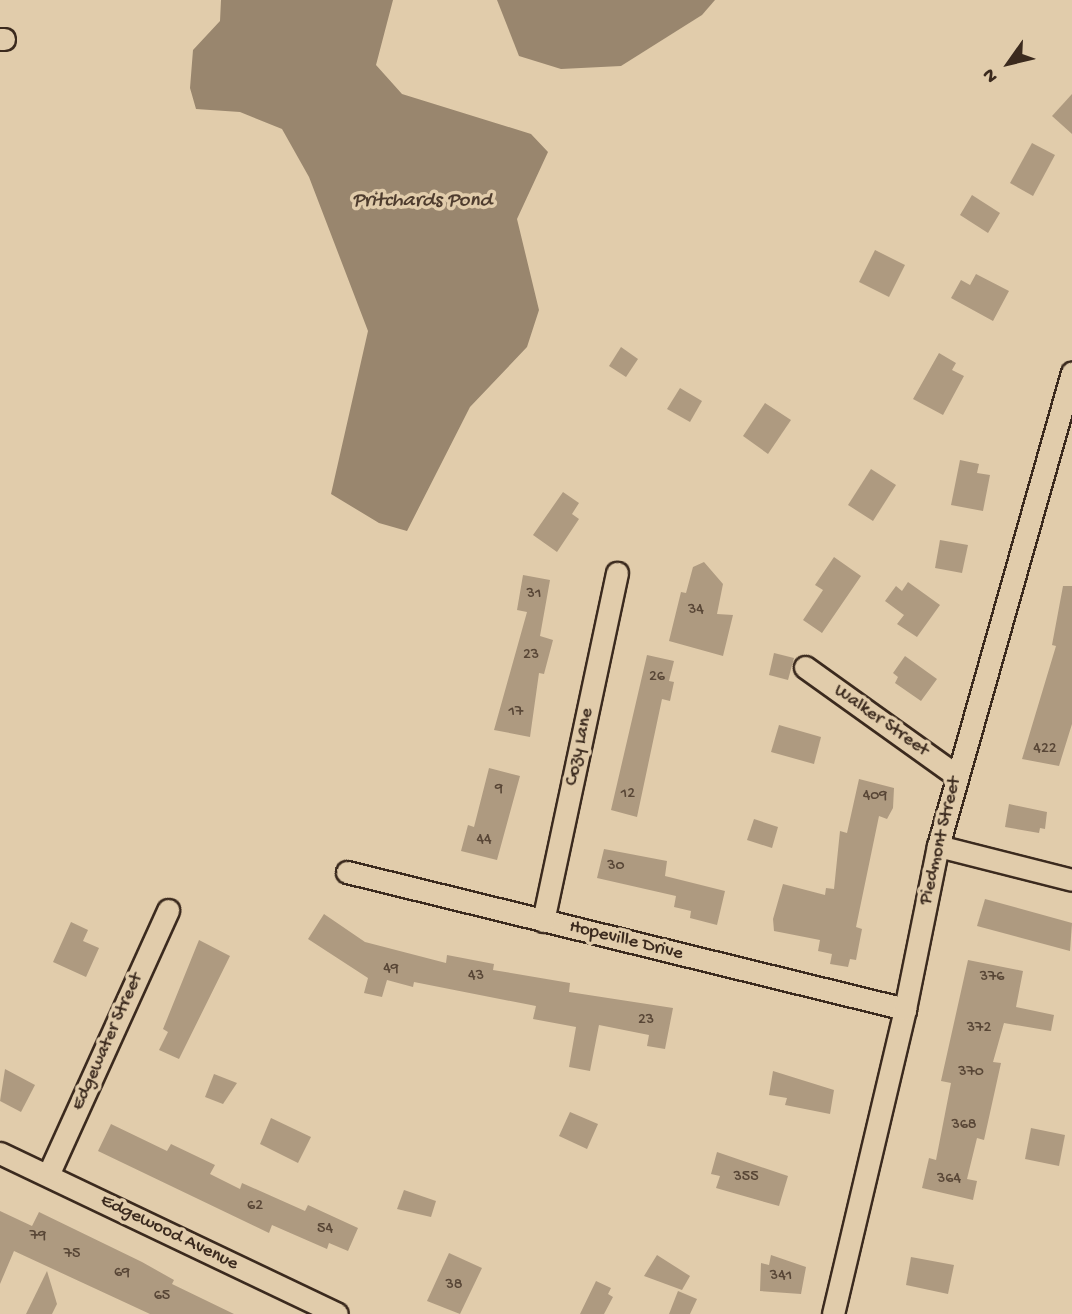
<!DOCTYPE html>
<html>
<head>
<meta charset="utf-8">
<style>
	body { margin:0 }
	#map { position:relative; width:1072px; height:1314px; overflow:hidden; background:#e1ccab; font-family:"Gochi Hand",sans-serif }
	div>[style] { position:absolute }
	.water>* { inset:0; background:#99866e }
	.building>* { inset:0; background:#ae9a80 }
	.roads { filter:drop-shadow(2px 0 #3b2a1e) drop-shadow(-2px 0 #3b2a1e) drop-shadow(0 2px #3b2a1e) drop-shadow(0 -2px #3b2a1e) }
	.minor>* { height:21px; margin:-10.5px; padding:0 10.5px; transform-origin:10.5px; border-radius:10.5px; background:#e1ccab }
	span { translate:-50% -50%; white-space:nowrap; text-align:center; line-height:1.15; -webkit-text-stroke:7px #e1ccab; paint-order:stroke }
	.number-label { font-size:16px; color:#584636 }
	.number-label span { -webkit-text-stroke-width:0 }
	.street-label { font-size:19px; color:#3b2a1e }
	.water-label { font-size:21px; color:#4e3c2e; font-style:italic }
	.north { position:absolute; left:974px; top:28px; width:70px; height:70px; -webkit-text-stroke:5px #e1ccab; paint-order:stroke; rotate:236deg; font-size:19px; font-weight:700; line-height:28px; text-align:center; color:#3b2a1e }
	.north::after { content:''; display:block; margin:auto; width:24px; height:32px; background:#3b2a1e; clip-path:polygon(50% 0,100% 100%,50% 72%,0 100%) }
</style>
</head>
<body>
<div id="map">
	<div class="water">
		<div style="clip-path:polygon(221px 0,393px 0,376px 65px,402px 94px,531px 134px,548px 152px,517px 219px,539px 310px,527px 347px,470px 407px,407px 531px,379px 523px,331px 494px,368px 331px,309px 177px,282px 129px,240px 112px,196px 109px,190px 88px,193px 50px,220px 21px)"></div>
		<div style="clip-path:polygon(497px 0,715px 0,702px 15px,621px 66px,561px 69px,519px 56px)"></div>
	</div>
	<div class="building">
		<div style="clip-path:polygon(1072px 94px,1072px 134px,1052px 116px)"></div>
		<div style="clip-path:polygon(1032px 143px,1055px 155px,1033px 196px,1010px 183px)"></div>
		<div style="clip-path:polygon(972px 195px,1000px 213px,988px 233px,960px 215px)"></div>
		<div style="clip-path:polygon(875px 250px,905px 265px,889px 297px,859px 282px)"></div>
		<div style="clip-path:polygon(976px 274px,1009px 291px,993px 321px,951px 298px,961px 280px,970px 285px)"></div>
		<div style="clip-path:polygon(621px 347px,638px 359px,626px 377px,609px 366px)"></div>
		<div style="clip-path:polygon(939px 353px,956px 363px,952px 370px,964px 376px,943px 415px,913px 399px)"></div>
		<div style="clip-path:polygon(680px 388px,702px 401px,690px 422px,667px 409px)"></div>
		<div style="clip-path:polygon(765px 403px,791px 420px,768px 454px,743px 436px)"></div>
		<div style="clip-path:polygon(960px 460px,979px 464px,977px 473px,990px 475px,983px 511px,951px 505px)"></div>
		<div style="clip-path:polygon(871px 469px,896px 485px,873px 521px,848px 505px)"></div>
		<div style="clip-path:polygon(563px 492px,579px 503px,572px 514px,579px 519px,557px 552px,533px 535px)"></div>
		<div style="clip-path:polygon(940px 540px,968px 545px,962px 573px,935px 568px)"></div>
		<div style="clip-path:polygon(834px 557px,861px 576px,822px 633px,803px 620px,823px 590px,815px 585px)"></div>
		<div style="clip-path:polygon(704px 562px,723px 584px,717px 614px,733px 615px,723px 656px,669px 641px,681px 592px,686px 593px,693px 567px)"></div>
		<div style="clip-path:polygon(523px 575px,550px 580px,540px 636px,553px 640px,544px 674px,539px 673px,530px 737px,494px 730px,527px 612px,517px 610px)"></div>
		<div style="clip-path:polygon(908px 582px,940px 605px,917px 637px,897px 624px,904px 615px,885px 601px,896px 586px,902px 591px)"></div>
		<div style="clip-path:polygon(1063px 586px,1072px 586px,1072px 724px,1059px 766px,1022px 759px,1056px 646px,1052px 645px)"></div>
		<div style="clip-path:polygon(774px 653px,794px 658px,788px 680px,769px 675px)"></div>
		<div style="clip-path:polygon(647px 655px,674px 661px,669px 681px,674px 682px,670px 701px,662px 699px,637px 817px,611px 810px)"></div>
		<div style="clip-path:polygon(905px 656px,937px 679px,921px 701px,895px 683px,898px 677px,893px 673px)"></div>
		<div style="clip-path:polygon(779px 725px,821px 737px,814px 764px,771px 752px)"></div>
		<div style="clip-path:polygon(489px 768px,520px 776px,497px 860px,461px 851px,468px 825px,474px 827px)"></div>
		<div style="clip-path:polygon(859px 779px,894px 788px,893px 808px,887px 819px,879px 816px,856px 927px,862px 929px,856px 960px,850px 959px,848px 967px,830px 964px,832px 954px,818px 951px,820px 940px,774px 931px,773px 919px,783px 884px,825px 895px,826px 888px,834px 889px,840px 831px,847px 833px)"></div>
		<div style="clip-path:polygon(1009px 804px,1047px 812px,1045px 829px,1040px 828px,1039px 833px,1005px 827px)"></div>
		<div style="clip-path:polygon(754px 819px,778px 827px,772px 848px,747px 840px)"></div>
		<div style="clip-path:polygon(604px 849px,667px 861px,665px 876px,725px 891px,717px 925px,690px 918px,691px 911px,674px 907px,676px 896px,597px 878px)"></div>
		<div style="clip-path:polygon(985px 899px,1072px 923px,1070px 951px,977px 926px)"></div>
		<div style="clip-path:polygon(324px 914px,365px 942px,446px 963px,447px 955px,494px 964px,493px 970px,570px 983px,569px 992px,673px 1008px,665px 1049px,647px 1046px,649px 1035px,599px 1025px,590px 1071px,569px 1067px,576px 1027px,533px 1019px,536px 1006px,414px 982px,413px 987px,387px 980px,382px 997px,364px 993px,368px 978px,308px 939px)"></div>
		<div style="clip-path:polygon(71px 922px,88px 930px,83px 941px,99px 948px,86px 977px,53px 962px)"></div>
		<div style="clip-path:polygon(199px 940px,230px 956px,179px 1059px,159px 1050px,168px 1032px,163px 1029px)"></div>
		<div style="clip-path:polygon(968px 960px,1023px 971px,1016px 1007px,1054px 1015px,1051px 1031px,1004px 1023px,993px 1062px,1001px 1063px,984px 1140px,977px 1138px,967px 1179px,977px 1181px,973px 1200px,922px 1188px,929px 1158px,936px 1160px,951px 1083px,941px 1081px)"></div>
		<div style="clip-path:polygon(5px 1069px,35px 1085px,21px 1112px,0 1101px)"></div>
		<div style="clip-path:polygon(773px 1071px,834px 1090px,830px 1114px,785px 1105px,787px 1098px,769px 1095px)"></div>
		<div style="clip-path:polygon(214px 1074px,237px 1083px,223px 1104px,205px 1097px)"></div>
		<div style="clip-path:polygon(570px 1112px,598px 1124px,587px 1149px,559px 1136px)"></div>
		<div style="clip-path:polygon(271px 1118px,311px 1137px,298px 1163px,260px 1144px)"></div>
		<div style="clip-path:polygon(111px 1124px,167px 1151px,171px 1144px,215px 1165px,210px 1174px,240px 1189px,242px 1183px,305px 1211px,308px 1205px,358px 1228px,348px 1251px,329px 1243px,327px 1249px,272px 1225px,269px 1233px,98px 1151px)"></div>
		<div style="clip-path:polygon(1031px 1128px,1065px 1135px,1059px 1166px,1025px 1159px)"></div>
		<div style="clip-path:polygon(717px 1152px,788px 1176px,779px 1206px,716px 1188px,720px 1176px,711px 1174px)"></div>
		<div style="clip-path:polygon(404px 1190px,436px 1201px,431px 1217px,397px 1209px)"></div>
		<div style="clip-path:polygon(0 1211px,32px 1226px,39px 1212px,142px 1262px,174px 1280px,172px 1284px,234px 1314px,150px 1314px,14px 1251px,0 1284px)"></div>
		<div style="clip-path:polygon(449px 1253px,482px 1268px,460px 1314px,427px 1301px)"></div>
		<div style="clip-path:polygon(657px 1255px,690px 1276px,682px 1290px,644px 1276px)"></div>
		<div style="clip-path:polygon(771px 1255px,806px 1267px,801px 1294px,760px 1291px,761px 1263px,769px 1265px)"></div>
		<div style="clip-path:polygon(911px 1257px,954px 1265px,948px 1294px,906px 1285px)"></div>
		<div style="clip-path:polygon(47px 1271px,57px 1304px,52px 1314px,26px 1314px)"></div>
		<div style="clip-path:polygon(596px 1281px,611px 1288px,608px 1294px,613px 1297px,604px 1314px,580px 1314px)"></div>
		<div style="clip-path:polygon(678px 1291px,697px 1299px,690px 1314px,669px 1314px)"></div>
	</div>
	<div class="roads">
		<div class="minor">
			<div style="left:0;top:39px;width:4px"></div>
			<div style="left:805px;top:667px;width:186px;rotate:35.6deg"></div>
			<div style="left:938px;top:846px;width:138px;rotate:14.2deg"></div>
			<div style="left:347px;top:872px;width:575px;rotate:13.79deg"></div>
			<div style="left:543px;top:921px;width:356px;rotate:-78deg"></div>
			<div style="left:0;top:1153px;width:373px;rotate:25.5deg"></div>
			<div style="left:48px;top:1175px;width:291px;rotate:-65.6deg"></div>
			<div style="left:833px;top:1314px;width:313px;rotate:-76.7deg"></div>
			<div style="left:905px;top:1009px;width:166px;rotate:-78.6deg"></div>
			<div style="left:938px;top:846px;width:492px;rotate:-74.2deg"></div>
		</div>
	</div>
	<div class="number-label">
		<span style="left:534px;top:595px">31</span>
		<span style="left:696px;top:611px">34</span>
		<span style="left:531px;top:656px">23</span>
		<span style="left:657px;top:678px">26</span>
		<span style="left:516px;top:713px">17</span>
		<span style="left:1045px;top:750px">422</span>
		<span style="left:499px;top:790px">9</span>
		<span style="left:628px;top:795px">12</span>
		<span style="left:875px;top:797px">409</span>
		<span style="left:484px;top:841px">44</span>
		<span style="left:616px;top:867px">30</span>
		<span style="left:391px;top:970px">49</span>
		<span style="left:476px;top:977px">43</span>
		<span style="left:992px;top:978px">376</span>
		<span style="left:646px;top:1021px">23</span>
		<span style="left:979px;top:1029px">372</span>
		<span style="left:971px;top:1073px">370</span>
		<span style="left:964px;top:1126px">368</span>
		<span style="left:746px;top:1178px">355</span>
		<span style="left:949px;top:1180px">364</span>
		<span style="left:255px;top:1207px">62</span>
		<span style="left:325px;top:1230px">54</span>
		<span style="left:38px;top:1237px">79</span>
		<span style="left:72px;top:1255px">75</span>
		<span style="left:122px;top:1274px">69</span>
		<span style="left:781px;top:1277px">341</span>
		<span style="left:454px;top:1286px">38</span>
		<span style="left:162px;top:1297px">65</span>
	</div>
	<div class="street-label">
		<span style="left:881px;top:721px;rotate:35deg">Walker Street</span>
		<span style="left:580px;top:747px;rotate:-78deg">Cozy Lane</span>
		<span style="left:941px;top:841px;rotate:-77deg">Piedmont Street</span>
		<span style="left:626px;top:941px;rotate:14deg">Hopeville Drive</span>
		<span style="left:108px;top:1042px;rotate:-66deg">Edgewater Street</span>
		<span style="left:169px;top:1233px;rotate:26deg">Edgewood Avenue</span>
	</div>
	<div class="water-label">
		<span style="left:422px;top:202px">Pritchards Pond</span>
	</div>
	<div class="north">N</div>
</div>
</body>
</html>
